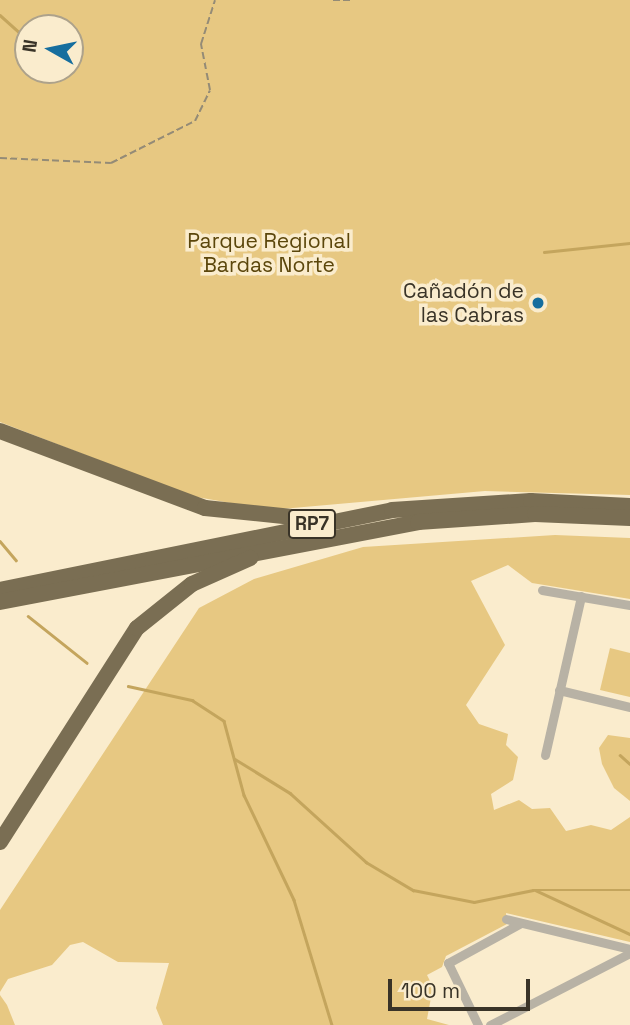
<!DOCTYPE html>
<html>
<head>
<meta charset="utf-8">
<style>
	body { margin:0 }
	#map { position:relative; width:630px; height:1025px; overflow:hidden; background:#faeccd; font-family:"Space Grotesk",sans-serif }
	div>[style] { position:absolute }
	.green>* { inset:0; background:#e7c882 }
	.stream>* { height:2.5px; margin:-1.25px; padding:0 1.25px; transform-origin:1.25px; border-radius:1.25px; background:#c4a55d }
	.path>* { height:2px; margin-top:-1px; transform-origin:0; background:repeating-linear-gradient(90deg,#948b76 0 7px,transparent 0 10.5px) }
	.minor>* { height:9px; margin:-4.5px; padding:0 4.5px; transform-origin:4.5px; border-radius:4.5px; background:#b8b2a5 }
	.motorway>* { height:16px; margin:-8px; padding:0 8px; transform-origin:8px; border-radius:8px; background:#7a6e53 }
	.dots>* { width:19px; height:19px; translate:-50% -50%; box-sizing:border-box; border:4px solid #faeccd; border-radius:50% }
	span { translate:-50% -50%; white-space:nowrap; text-align:center; line-height:1.15; -webkit-text-stroke:7px #faeccd; paint-order:stroke }
	.shield-label span { padding:2px 5px; background:#faeccd; border:2px solid; border-radius:5px; -webkit-text-stroke-width:0 }
	.shield-label { font-size:19px; color:#393327; font-weight:700 }
	.park-label { font-size:21px; color:#5b460b }
	.poi-label { font-size:21px; color:#393327 }
	.right { translate:-100% -50%; text-align:right }
	.north { position:absolute; left:14px; top:14px; width:70px; height:70px; box-sizing:border-box; background:#faeccd; border:2px solid #ada28b; border-radius:50%; rotate:279deg; font-size:19px; font-weight:700; line-height:28px; text-align:center; color:#393327 }
	.north::after { content:''; display:block; margin:auto; width:24px; height:32px; background:#166e9e; clip-path:polygon(50% 0,100% 100%,50% 72%,0 100%) }
	.scale { position:absolute; left:388px; top:979px; width:142px; height:32px; box-sizing:border-box; border:4px solid #393327; border-top:0; padding-left:9px; font-size:21px; line-height:24px; white-space:nowrap; color:#393327; -webkit-text-stroke:5px #faeccd; paint-order:stroke }
</style>
</head>
<body>
<div id="map">
	<div class="green">
		<div style="clip-path:polygon(evenodd,0 0,630px 0,630px 495px,485px 491px,270px 510px,191px 496px,0 422px,0 0,28px 28px,70px 28px,70px 70px,28px 70px,28px 28px)"></div>
		<div style="clip-path:polygon(555px 535px,630px 538px,630px 599px,532px 583px,508px 565px,471px 581px,505px 645px,466px 705px,479px 724px,508px 734px,506px 745px,518px 757px,513px 780px,491px 794px,494px 810px,519px 800px,532px 809px,550px 808px,566px 831px,591px 825px,611px 830px,630px 817px,630px 942px,506px 913px,507px 924px,446px 956px,442px 967px,427px 975px,433px 987px,427px 1019px,449px 1025px,163px 1025px,156px 1008px,169px 963px,118px 962px,83px 942px,70px 945px,52px 965px,8px 979px,0 992px,0 910px,199px 608px,254px 579px,363px 547px)"></div>
		<div style="clip-path:polygon(610px 648px,630px 653px,630px 697px,600px 690px)"></div>
		<div style="clip-path:polygon(608px 735px,630px 738px,630px 801px,614px 788px,602px 764px,599px 748px)"></div>
		<div style="clip-path:polygon(0 995px,7px 1005px,15px 1025px,0 1025px)"></div>
	</div>
	<div class="stream">
		<div style="left:0;top:15px;width:38px;rotate:42deg"></div>
		<div style="left:544px;top:252px;width:86px;rotate:-6deg"></div>
		<div style="left:0;top:541px;width:25px;rotate:50deg"></div>
		<div style="left:28px;top:616px;width:75px;rotate:38.5deg"></div>
		<div style="left:128px;top:686px;width:66px;rotate:12.3deg"></div>
		<div style="left:192px;top:700px;width:38px;rotate:33deg"></div>
		<div style="left:224px;top:721px;width:77px;rotate:74.9deg"></div>
		<div style="left:244px;top:795px;width:116px;rotate:64.5deg"></div>
		<div style="left:294px;top:900px;width:131px;rotate:73.1deg"></div>
		<div style="left:620px;top:755px;width:13px;rotate:42deg"></div>
		<div style="left:235px;top:759px;width:65px;rotate:31.7deg"></div>
		<div style="left:290px;top:793px;width:103px;rotate:42.2deg"></div>
		<div style="left:366px;top:862px;width:55px;rotate:30.8deg"></div>
		<div style="left:413px;top:890px;width:62px;rotate:11.1deg"></div>
		<div style="left:474px;top:902px;width:60px;rotate:-11.5deg"></div>
		<div style="left:533px;top:890px;width:97px"></div>
		<div style="left:535px;top:890px;width:105px;rotate:24.9deg"></div>
	</div>
	<div class="path">
		<div style="left:333px;top:0;width:20px"></div>
		<div style="left:0;top:158px;width:111px;rotate:2.6deg"></div>
		<div style="left:111px;top:163px;width:94px;rotate:-26.6deg"></div>
		<div style="left:195px;top:121px;width:34px;rotate:-64deg"></div>
		<div style="left:210px;top:90px;width:47px;rotate:-101.1deg"></div>
		<div style="left:201px;top:44px;width:46px;rotate:-72.3deg"></div>
	</div>
	<div class="minor">
		<div style="left:542px;top:590px;width:89px;rotate:9.7deg"></div>
		<div style="left:559px;top:690px;width:73px;rotate:13.5deg"></div>
		<div style="left:545px;top:755px;width:163px;rotate:-77.2deg"></div>
		<div style="left:506px;top:919px;width:128px;rotate:13.6deg"></div>
		<div style="left:478px;top:1025px;width:69px;rotate:-115.8deg"></div>
		<div style="left:448px;top:963px;width:83px;rotate:-28.7deg"></div>
		<div style="left:490px;top:1025px;width:157px;rotate:-27.2deg"></div>
	</div>
	<div class="motorway">
		<div style="left:0;top:431px;width:219px;rotate:20.6deg"></div>
		<div style="left:205px;top:508px;width:98px;rotate:5.9deg"></div>
		<div style="left:0;top:590px;width:400px;rotate:-11.5deg"></div>
		<div style="left:392px;top:510px;width:139px;rotate:-3.7deg"></div>
		<div style="left:531px;top:501px;width:99px;rotate:2.9deg"></div>
		<div style="left:0;top:602px;width:426px;rotate:-10.8deg"></div>
		<div style="left:418px;top:522px;width:117px;rotate:-3.9deg"></div>
		<div style="left:535px;top:514px;width:95px;rotate:2.4deg"></div>
		<div style="left:0;top:842px;width:254px;rotate:-57.4deg"></div>
		<div style="left:137px;top:628px;width:70px;rotate:-38.7deg"></div>
		<div style="left:192px;top:584px;width:64px;rotate:-24.1deg"></div>
	</div>
	<div class="dots">
		<div style="left:538px;top:303px;background:#166e9e"></div>
	</div>
	<div class="shield-label">
		<span style="left:312px;top:524px">RP7</span>
	</div>
	<div class="park-label">
		<span style="left:269px;top:253px">Parque Regional<br>Bardas Norte</span>
	</div>
	<div class="poi-label">
		<span class="right" style="left:524px;top:303px">Cañadón de<br>las Cabras</span>
	</div>
	<div class="north">N</div>
	<div class="scale">100 m</div>
</div>
</body>
</html>
